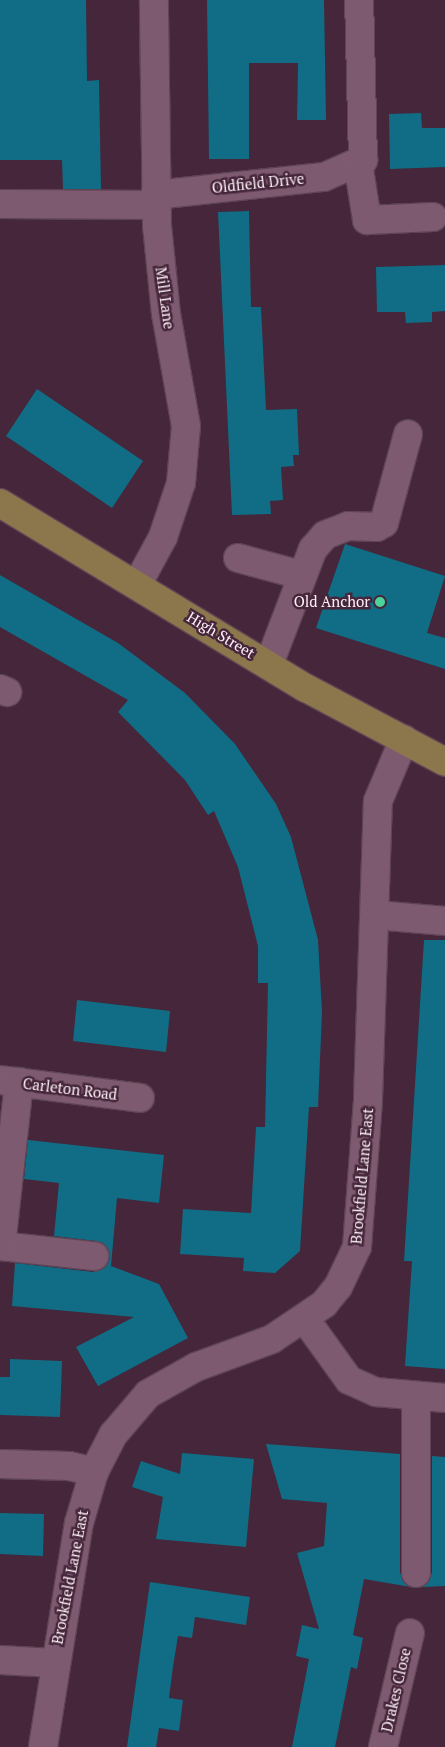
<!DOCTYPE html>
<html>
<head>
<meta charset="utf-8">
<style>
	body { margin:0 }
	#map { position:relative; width:445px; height:1747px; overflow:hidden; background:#45263a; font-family:"PT Serif",serif }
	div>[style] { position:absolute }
	.building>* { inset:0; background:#106d85 }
	.roads { filter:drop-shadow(1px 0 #5e4455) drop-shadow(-1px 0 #5e4455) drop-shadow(0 1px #5e4455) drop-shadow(0 -1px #5e4455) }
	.minor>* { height:28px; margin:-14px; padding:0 14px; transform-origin:14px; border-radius:14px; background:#7e5a71 }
	.major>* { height:28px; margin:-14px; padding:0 14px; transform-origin:14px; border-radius:14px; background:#8c774d }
	.dots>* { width:14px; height:14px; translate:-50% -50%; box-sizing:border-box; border:2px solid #45263a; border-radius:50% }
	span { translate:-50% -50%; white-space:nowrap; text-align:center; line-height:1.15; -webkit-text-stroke:5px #45263a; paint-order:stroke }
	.street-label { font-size:15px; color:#fef1f8 }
	.poi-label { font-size:15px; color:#fef1f8 }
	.right { translate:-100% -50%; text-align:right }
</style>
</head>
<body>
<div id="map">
	<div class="building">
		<div style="clip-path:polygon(0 0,86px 0,87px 81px,99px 80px,101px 189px,63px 189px,62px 160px,0 160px)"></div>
		<div style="clip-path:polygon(207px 0,324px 0,326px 120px,297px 120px,298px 63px,249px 63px,249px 159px,209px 159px)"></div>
		<div style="clip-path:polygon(421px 113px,422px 128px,445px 128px,445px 167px,390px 169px,389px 114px)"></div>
		<div style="clip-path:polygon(249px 211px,251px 307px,261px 307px,266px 410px,297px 409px,299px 455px,293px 455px,294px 466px,281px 467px,283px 500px,270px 501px,271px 514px,232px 515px,218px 212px)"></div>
		<div style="clip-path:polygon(445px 265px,445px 311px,432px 312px,432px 322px,406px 323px,405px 312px,377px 312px,376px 267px)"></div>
		<div style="clip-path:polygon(37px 389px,143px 461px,112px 508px,6px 436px)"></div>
		<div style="clip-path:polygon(345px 544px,445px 576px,427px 633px,445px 638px,445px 669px,316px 628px)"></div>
		<div style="clip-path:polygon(0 575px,118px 643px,185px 693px,235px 744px,276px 804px,291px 837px,318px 940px,322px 1012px,318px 1107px,309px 1107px,300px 1251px,275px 1273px,243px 1271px,244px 1258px,180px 1254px,183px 1209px,251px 1213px,256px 1127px,265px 1127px,268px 983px,258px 983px,258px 946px,238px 867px,214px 811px,208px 815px,185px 780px,118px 712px,128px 700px,0 627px)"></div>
		<div style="clip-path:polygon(424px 940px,445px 940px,445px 1369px,405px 1366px,412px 1261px,404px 1261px)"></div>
		<div style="clip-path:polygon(77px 1000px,170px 1011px,166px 1052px,73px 1041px)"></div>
		<div style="clip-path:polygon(28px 1140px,164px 1155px,159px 1203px,117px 1198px,111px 1266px,159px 1284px,188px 1338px,98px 1386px,76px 1347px,134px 1317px,12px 1306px,15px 1263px,93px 1272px,106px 1266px,110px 1257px,108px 1249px,96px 1241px,54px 1236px,59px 1183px,24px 1179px)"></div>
		<div style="clip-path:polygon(10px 1359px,62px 1361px,60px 1417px,0 1415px,0 1377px,10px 1377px)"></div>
		<div style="clip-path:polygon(266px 1444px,400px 1454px,400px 1573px,411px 1587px,364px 1579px,353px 1635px,363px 1638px,357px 1669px,351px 1667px,335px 1747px,292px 1747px,309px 1659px,296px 1656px,302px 1625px,319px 1629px,297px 1553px,324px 1546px,327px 1503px,282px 1499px)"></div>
		<div style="clip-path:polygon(182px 1453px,254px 1459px,246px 1547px,156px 1539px,163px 1497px,132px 1487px,141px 1461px,180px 1474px)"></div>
		<div style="clip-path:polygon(432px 1456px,445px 1457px,445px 1586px,422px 1587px,432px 1573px)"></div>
		<div style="clip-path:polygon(0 1513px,44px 1514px,43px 1556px,0 1554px)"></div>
		<div style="clip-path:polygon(150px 1582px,250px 1597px,246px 1625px,195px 1617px,192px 1638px,178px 1636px,173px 1667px,169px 1698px,183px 1700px,179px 1731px,159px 1728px,156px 1747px,127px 1747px)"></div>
	</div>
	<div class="roads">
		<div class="minor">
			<div style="left:358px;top:163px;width:58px;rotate:81deg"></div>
			<div style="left:367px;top:220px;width:66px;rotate:-2.6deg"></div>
			<div style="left:155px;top:195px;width:170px;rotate:-6.1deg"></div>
			<div style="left:324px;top:177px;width:43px;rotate:-23.6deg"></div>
			<div style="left:363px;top:160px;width:160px;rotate:-91.4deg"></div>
			<div style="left:0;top:204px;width:156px;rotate:0.4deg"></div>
			<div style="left:238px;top:558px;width:65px;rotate:15.1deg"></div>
			<div style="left:137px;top:585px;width:55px;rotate:-61.6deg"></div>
			<div style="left:163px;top:537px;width:57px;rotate:-71.6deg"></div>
			<div style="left:181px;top:483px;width:57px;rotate:-85deg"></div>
			<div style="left:186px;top:426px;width:114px;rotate:-100.1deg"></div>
			<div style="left:166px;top:314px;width:88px;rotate:-95.8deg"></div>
			<div style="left:157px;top:226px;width:226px;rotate:-90.8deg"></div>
			<div style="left:269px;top:664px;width:123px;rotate:-69.1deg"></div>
			<div style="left:313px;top:549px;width:18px;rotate:-49deg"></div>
			<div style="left:325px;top:535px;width:25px;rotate:-21deg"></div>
			<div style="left:348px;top:526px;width:29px;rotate:2deg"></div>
			<div style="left:377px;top:527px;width:8px;rotate:-30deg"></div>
			<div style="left:384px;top:523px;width:92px;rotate:-74.9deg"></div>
			<div style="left:0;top:689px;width:8px;rotate:23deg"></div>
			<div style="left:375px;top:915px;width:70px;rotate:4.9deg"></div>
			<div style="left:0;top:1080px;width:141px;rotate:7.3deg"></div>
			<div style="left:0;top:1246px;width:95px;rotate:6.1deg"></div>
			<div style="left:1px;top:1246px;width:165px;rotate:-83.7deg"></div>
			<div style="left:305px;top:1319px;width:75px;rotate:54.2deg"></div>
			<div style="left:349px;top:1380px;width:30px;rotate:24deg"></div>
			<div style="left:376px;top:1392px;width:69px;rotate:5deg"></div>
			<div style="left:0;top:1464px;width:69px;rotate:1.7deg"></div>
			<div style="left:69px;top:1466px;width:26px;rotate:13deg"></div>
			<div style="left:416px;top:1573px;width:177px;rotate:-90deg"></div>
			<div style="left:0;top:1660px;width:54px;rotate:3.2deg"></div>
			<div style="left:43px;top:1747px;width:227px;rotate:-80.9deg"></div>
			<div style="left:79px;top:1523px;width:53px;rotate:-73.6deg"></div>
			<div style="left:94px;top:1472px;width:42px;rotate:-62.8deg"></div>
			<div style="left:113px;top:1435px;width:54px;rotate:-49.5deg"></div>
			<div style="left:148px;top:1394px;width:55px;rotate:-29.4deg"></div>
			<div style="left:196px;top:1367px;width:81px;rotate:-20.2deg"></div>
			<div style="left:272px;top:1339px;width:63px;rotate:-33.9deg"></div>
			<div style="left:324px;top:1304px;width:22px;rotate:-51deg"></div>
			<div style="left:338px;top:1287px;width:44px;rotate:-64.6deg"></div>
			<div style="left:357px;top:1247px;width:148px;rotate:-85.7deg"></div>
			<div style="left:368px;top:1099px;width:298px;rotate:-88.1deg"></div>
			<div style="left:378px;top:801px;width:67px;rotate:-67.2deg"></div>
			<div style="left:383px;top:1747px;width:117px;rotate:-76.7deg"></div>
		</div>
		<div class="major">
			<div style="left:0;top:503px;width:358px;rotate:31.2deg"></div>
			<div style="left:306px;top:688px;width:157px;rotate:28deg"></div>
		</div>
	</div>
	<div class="dots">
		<div style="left:380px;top:602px;background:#4cd39a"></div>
	</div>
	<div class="street-label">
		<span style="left:258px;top:183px;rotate:-6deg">Oldfield Drive</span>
		<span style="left:165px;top:298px;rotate:82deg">Mill Lane</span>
		<span style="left:221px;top:635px;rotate:31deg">High Street</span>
		<span style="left:70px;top:1089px;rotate:7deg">Carleton Road</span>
		<span style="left:362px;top:1176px;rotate:-85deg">Brookfield Lane East</span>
		<span style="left:70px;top:1577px;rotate:-79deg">Brookfield Lane East</span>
		<span style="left:396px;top:1690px;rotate:-77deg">Drakes Close</span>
	</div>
	<div class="poi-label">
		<span class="right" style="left:370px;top:602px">Old Anchor</span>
	</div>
</div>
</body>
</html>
